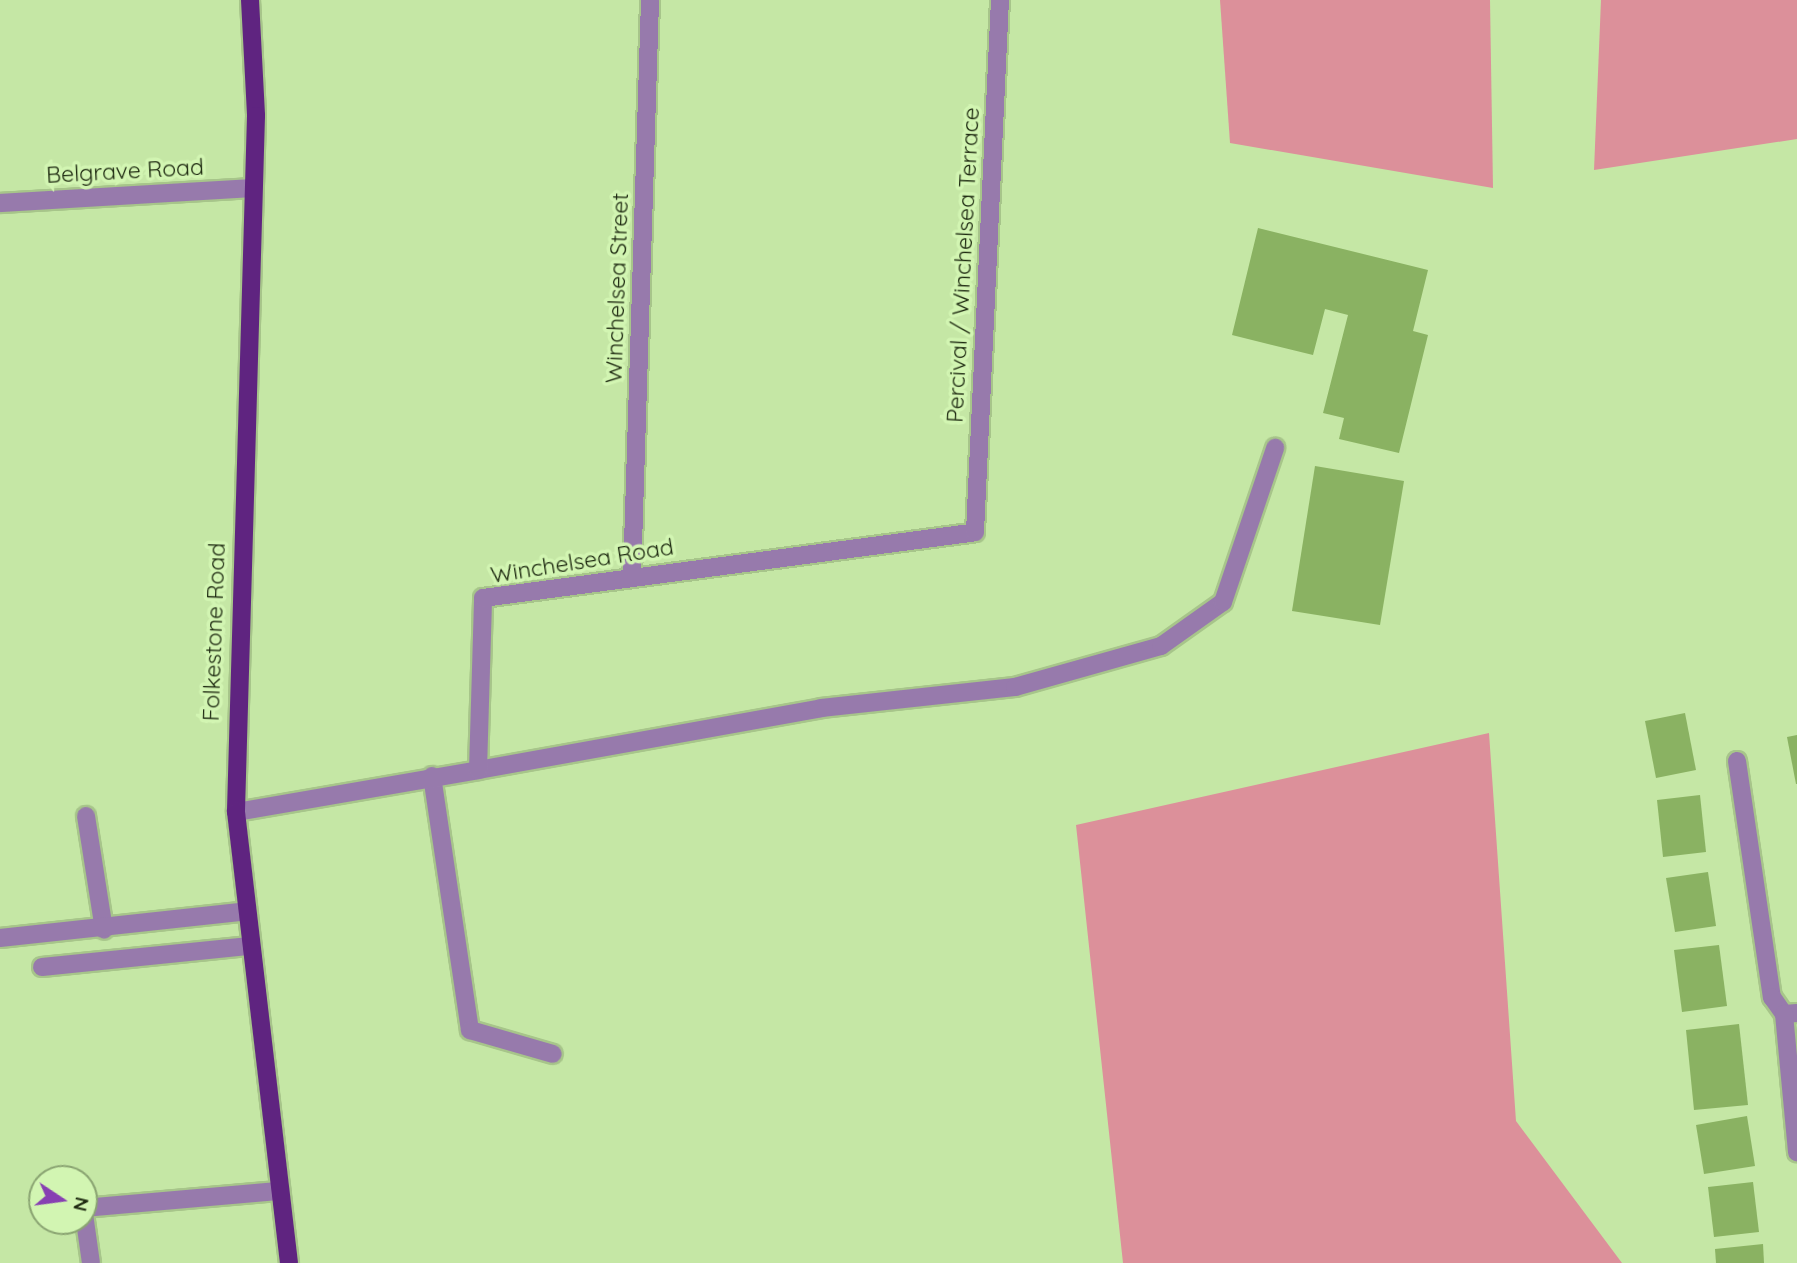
<!DOCTYPE html>
<html>
<head>
<meta charset="utf-8">
<style>
	body { margin:0 }
	#map { position:relative; width:1797px; height:1263px; overflow:hidden; background:#c5e7a5; font-family:Quicksand,sans-serif }
	div>[style] { position:absolute }
	.green>* { inset:0; background:#dc909a }
	.building>* { inset:0; background:#8ab262 }
	.roads { filter:drop-shadow(2px 0 #a7c58a) drop-shadow(-2px 0 #a7c58a) drop-shadow(0 2px #a7c58a) drop-shadow(0 -2px #a7c58a) }
	.minor>* { height:18px; margin:-9px; padding:0 9px; transform-origin:9px; border-radius:9px; background:#977aac }
	.major>* { height:18px; margin:-9px; padding:0 9px; transform-origin:9px; border-radius:9px; background:#5f2480 }
	span { translate:-50% -50%; white-space:nowrap; text-align:center; line-height:1.15; -webkit-text-stroke:7px #d2f5b2; paint-order:stroke }
	.street-label { font-size:23px; color:#1e2a11 }
	.north { position:absolute; left:28px; top:1165px; width:70px; height:70px; box-sizing:border-box; background:#d2f5b2; border:2px solid #8aa472; border-radius:50%; rotate:103deg; font-size:19px; font-weight:700; line-height:28px; text-align:center; color:#1e2a11 }
	.north::after { content:''; display:block; margin:auto; width:24px; height:32px; background:#873fb2; clip-path:polygon(50% 0,100% 100%,50% 72%,0 100%) }
</style>
</head>
<body>
<div id="map">
	<div class="green">
		<div style="clip-path:polygon(1220px 0,1490px 0,1493px 188px,1230px 143px)"></div>
		<div style="clip-path:polygon(1601px 0,1797px 0,1797px 139px,1594px 170px)"></div>
		<div style="clip-path:polygon(1489px 733px,1516px 1121px,1622px 1263px,1123px 1263px,1076px 825px)"></div>
	</div>
	<div class="building">
		<div style="clip-path:polygon(1258px 228px,1428px 270px,1413px 331px,1428px 335px,1399px 453px,1339px 439px,1344px 418px,1323px 413px,1348px 315px,1325px 309px,1313px 355px,1232px 335px)"></div>
		<div style="clip-path:polygon(1315px 466px,1404px 481px,1380px 625px,1292px 611px)"></div>
		<div style="clip-path:polygon(1685px 713px,1696px 770px,1656px 778px,1645px 721px)"></div>
		<div style="clip-path:polygon(1797px 735px,1797px 784px,1796px 784px,1787px 737px)"></div>
		<div style="clip-path:polygon(1700px 795px,1706px 852px,1663px 857px,1657px 800px)"></div>
		<div style="clip-path:polygon(1708px 872px,1716px 926px,1675px 932px,1666px 878px)"></div>
		<div style="clip-path:polygon(1719px 945px,1727px 1006px,1682px 1012px,1674px 950px)"></div>
		<div style="clip-path:polygon(1739px 1024px,1748px 1105px,1694px 1110px,1686px 1030px)"></div>
		<div style="clip-path:polygon(1747px 1116px,1755px 1166px,1704px 1174px,1696px 1125px)"></div>
		<div style="clip-path:polygon(1753px 1182px,1759px 1232px,1714px 1237px,1708px 1187px)"></div>
		<div style="clip-path:polygon(1763px 1244px,1764px 1263px,1716px 1263px,1715px 1249px)"></div>
	</div>
	<div class="roads">
		<div class="minor">
			<div style="left:0;top:203px;width:253px;rotate:-3.4deg"></div>
			<div style="left:632px;top:577px;width:577px;rotate:-88.21deg"></div>
			<div style="left:1737px;top:761px;width:239px;rotate:81.6deg"></div>
			<div style="left:1772px;top:997px;width:21px;rotate:55deg"></div>
			<div style="left:478px;top:770px;width:349px;rotate:-10.2deg"></div>
			<div style="left:821px;top:708px;width:195px;rotate:-6.2deg"></div>
			<div style="left:1015px;top:687px;width:152px;rotate:-15.7deg"></div>
			<div style="left:1161px;top:646px;width:76px;rotate:-35.4deg"></div>
			<div style="left:1223px;top:602px;width:163px;rotate:-71.3deg"></div>
			<div style="left:432px;top:776px;width:257px;rotate:81.5deg"></div>
			<div style="left:470px;top:1030px;width:86px;rotate:16.1deg"></div>
			<div style="left:236px;top:812px;width:246px;rotate:-9.8deg"></div>
			<div style="left:478px;top:770px;width:172px;rotate:-88.3deg"></div>
			<div style="left:483px;top:598px;width:496px;rotate:-7.6deg"></div>
			<div style="left:975px;top:532px;width:533px;rotate:-87.31deg"></div>
			<div style="left:86px;top:816px;width:115px;rotate:81deg"></div>
			<div style="left:0;top:938px;width:248px;rotate:-6.2deg"></div>
			<div style="left:42px;top:967px;width:209px;rotate:-5.8deg"></div>
			<div style="left:1797px;top:1013px;width:13px;rotate:176deg"></div>
			<div style="left:1784px;top:1014px;width:139px;rotate:84.6deg"></div>
			<div style="left:84px;top:1208px;width:197px;rotate:-5deg"></div>
			<div style="left:84px;top:1214px;width:49px;rotate:81.9deg"></div>
		</div>
		<div class="major">
			<div style="left:250px;top:0;width:116px;rotate:87deg"></div>
			<div style="left:256px;top:116px;width:696px;rotate:91.65deg"></div>
			<div style="left:236px;top:812px;width:454px;rotate:83.3deg"></div>
		</div>
	</div>
	<div class="street-label">
		<span style="left:125px;top:171px;rotate:-3deg">Belgrave Road</span>
		<span style="left:963px;top:265px;rotate:-87deg">Percival / Winchelsea Terrace</span>
		<span style="left:617px;top:288px;rotate:-88deg">Winchelsea Street</span>
		<span style="left:582px;top:561px;rotate:-9deg">Winchelsea Road</span>
		<span style="left:214px;top:632px;rotate:-88deg">Folkestone Road</span>
	</div>
	<div class="north">N</div>
</div>
</body>
</html>
